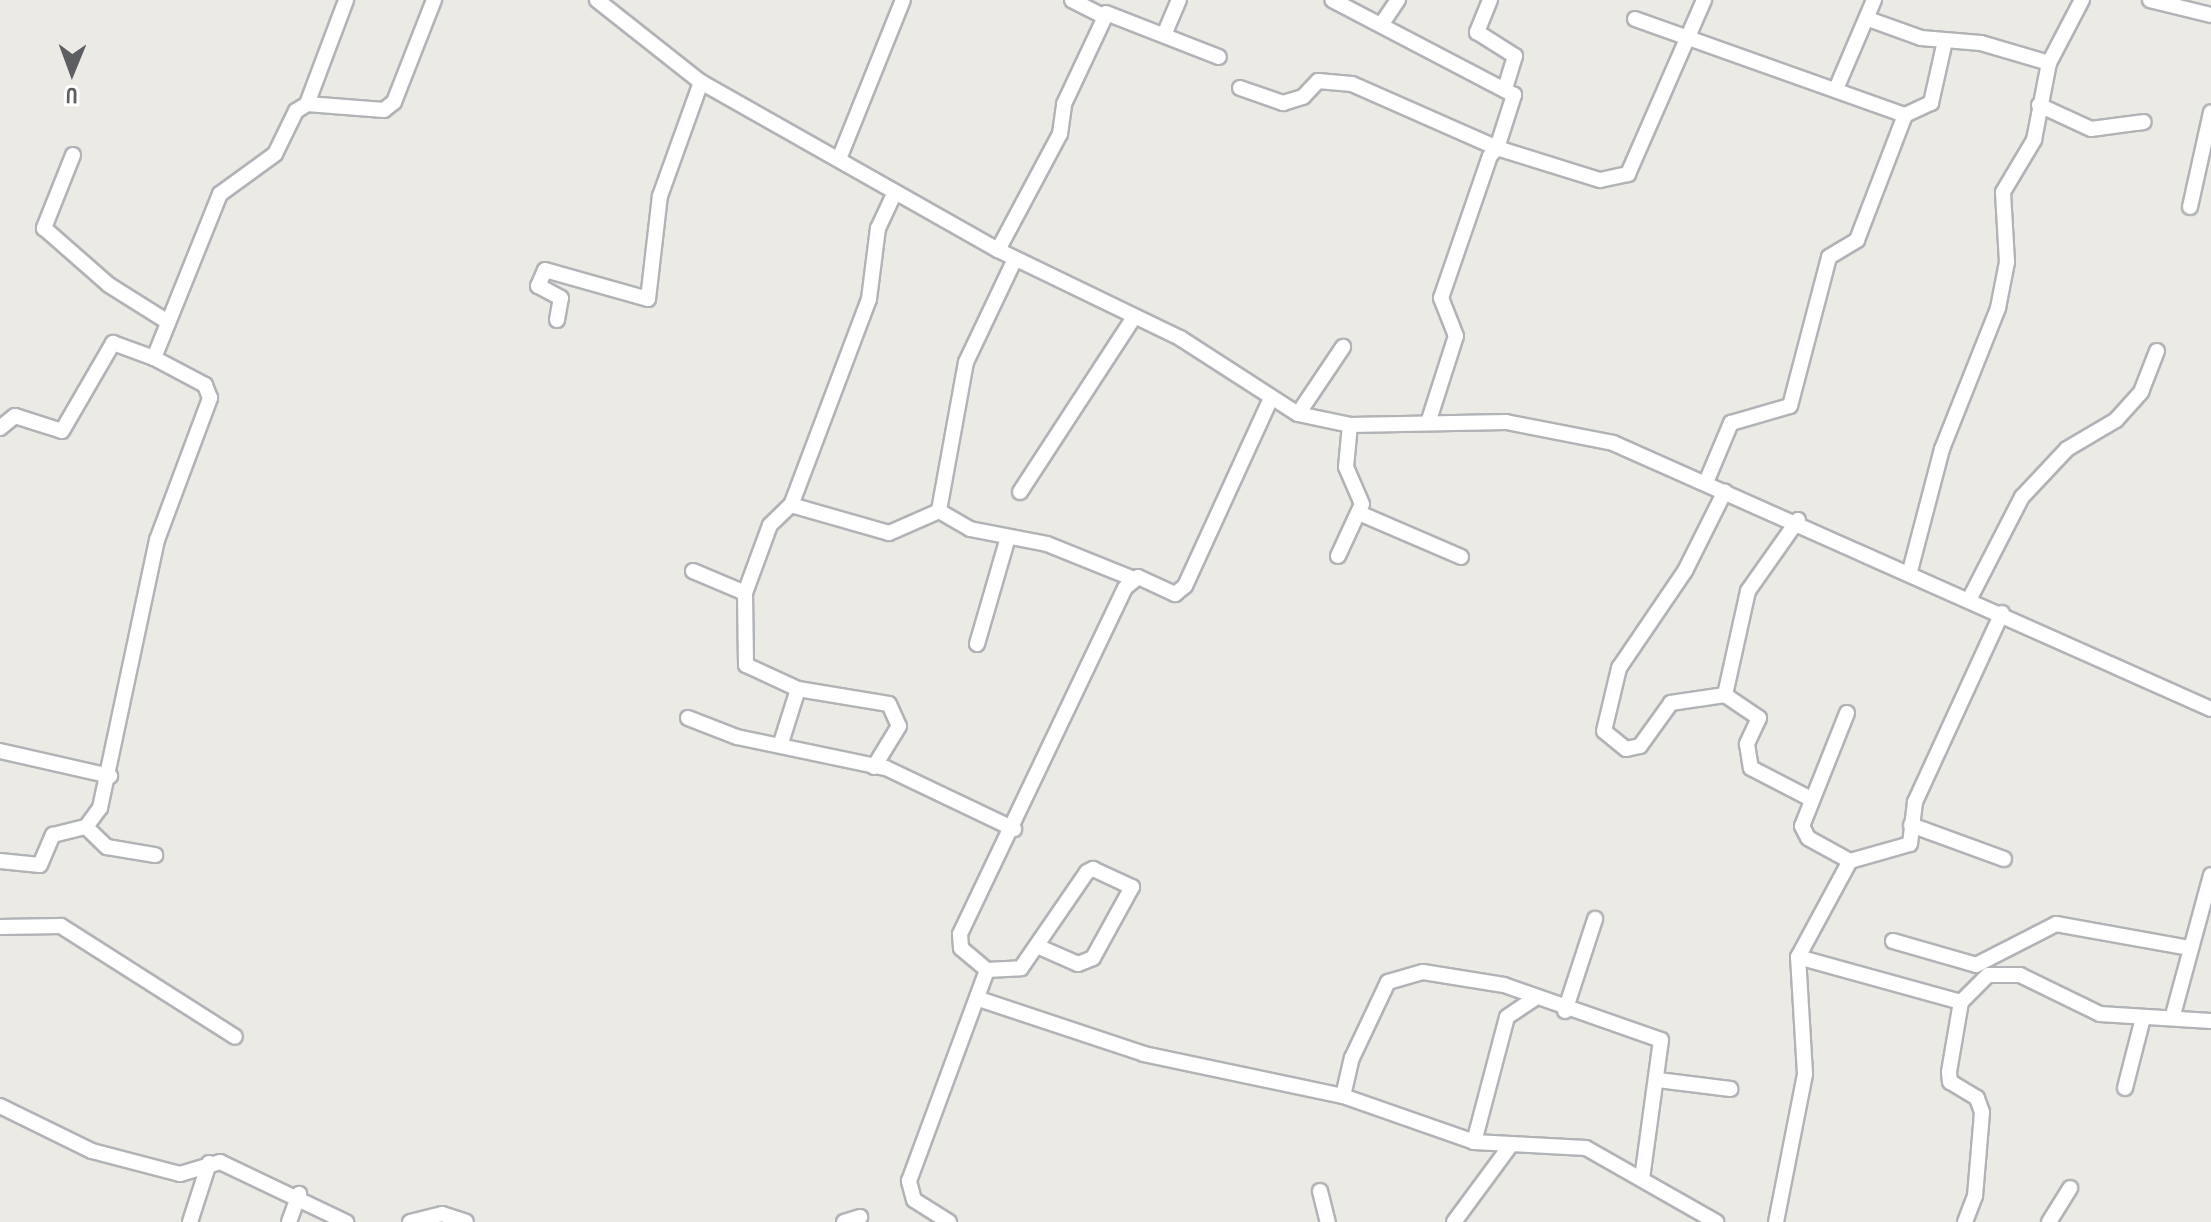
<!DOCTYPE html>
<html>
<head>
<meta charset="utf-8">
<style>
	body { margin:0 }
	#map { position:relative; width:2211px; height:1222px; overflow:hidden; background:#eceae4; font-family:"PT Sans Narrow",sans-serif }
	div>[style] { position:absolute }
	.roads { filter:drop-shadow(2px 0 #b1b3b7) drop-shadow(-2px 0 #b1b3b7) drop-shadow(0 2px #b1b3b7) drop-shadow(0 -2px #b1b3b7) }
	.minor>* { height:14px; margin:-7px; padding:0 7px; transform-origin:7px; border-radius:7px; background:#fff }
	span { translate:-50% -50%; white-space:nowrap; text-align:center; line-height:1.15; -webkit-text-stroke:6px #fff; paint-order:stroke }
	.north { position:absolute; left:32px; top:32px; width:80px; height:80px; -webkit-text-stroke:6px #fff; paint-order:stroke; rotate:181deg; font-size:22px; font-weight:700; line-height:32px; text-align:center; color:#5c5e62 }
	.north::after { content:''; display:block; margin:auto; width:28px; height:36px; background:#5c5e62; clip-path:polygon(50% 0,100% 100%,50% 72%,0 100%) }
</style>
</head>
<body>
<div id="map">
	<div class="roads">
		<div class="minor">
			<div style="left:597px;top:0;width:132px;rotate:38.3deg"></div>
			<div style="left:701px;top:82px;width:341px;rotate:29.5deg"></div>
			<div style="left:998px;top:250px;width:202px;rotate:25.8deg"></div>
			<div style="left:1180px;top:338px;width:140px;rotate:32.8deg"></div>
			<div style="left:1298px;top:414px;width:53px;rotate:11.9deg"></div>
			<div style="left:1350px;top:425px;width:156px;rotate:-1.1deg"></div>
			<div style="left:1506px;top:422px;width:109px;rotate:11.1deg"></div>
			<div style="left:1613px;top:443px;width:654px;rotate:23.98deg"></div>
			<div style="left:1490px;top:0;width:35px;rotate:112deg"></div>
			<div style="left:1477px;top:32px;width:45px;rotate:32.3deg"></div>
			<div style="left:1515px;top:56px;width:34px;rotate:107deg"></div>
			<div style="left:2150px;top:0;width:63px;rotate:13.8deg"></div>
			<div style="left:1106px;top:13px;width:121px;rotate:21.3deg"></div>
			<div style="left:1635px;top:19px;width:287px;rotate:19.6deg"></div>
			<div style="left:1871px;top:20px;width:53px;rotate:19.8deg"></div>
			<div style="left:1921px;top:38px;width:60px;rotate:4.8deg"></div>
			<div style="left:1981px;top:43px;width:71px;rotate:16.4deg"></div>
			<div style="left:1383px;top:22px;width:27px;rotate:-56deg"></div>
			<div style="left:1164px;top:35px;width:38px;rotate:-67deg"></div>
			<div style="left:1240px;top:88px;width:46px;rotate:19.2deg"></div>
			<div style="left:1283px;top:103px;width:21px;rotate:-17deg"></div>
			<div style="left:1303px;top:97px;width:22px;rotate:-47deg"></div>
			<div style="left:1318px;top:81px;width:34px;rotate:5deg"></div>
			<div style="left:1352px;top:84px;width:158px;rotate:23.8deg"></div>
			<div style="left:1497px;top:148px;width:56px;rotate:-72.2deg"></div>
			<div style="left:1514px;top:95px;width:205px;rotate:-152.4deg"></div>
			<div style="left:1836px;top:89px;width:97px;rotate:-66.9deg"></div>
			<div style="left:307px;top:104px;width:111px;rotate:-69.4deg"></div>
			<div style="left:2039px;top:105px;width:57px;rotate:24.8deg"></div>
			<div style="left:2091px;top:129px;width:53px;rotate:-7.5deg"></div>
			<div style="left:73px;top:155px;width:79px;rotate:111.7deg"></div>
			<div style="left:44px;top:228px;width:86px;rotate:41.2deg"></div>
			<div style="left:109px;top:285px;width:70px;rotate:32.1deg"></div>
			<div style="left:839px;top:159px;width:171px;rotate:-68.1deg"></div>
			<div style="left:895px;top:192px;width:40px;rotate:115deg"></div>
			<div style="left:878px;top:228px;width:72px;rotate:97.2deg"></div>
			<div style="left:869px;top:299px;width:220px;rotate:110.7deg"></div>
			<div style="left:791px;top:505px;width:102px;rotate:15.9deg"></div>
			<div style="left:889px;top:533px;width:55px;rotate:-23.7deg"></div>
			<div style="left:2190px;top:207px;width:97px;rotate:-77.5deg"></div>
			<div style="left:998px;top:250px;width:132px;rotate:-61.9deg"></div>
			<div style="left:1060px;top:134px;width:30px;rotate:-82deg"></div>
			<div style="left:1064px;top:104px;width:96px;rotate:-64.8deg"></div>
			<div style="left:1105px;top:17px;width:37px;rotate:-153deg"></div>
			<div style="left:1015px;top:259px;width:114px;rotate:115.4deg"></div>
			<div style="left:966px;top:362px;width:151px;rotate:100.3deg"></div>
			<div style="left:939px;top:511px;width:36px;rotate:30deg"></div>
			<div style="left:970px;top:529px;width:78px;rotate:11deg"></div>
			<div style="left:1047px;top:544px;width:91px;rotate:22deg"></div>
			<div style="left:557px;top:320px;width:22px;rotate:-80deg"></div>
			<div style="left:561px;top:298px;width:26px;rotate:-152deg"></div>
			<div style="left:538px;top:286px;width:17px;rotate:-66deg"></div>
			<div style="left:545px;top:270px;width:107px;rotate:15.7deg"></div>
			<div style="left:648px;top:299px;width:104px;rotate:-83.4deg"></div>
			<div style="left:660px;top:196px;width:121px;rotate:-70.2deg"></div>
			<div style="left:1298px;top:414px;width:81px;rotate:-56.1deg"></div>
			<div style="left:1429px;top:420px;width:88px;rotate:-72.2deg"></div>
			<div style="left:1456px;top:336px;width:41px;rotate:-111.5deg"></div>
			<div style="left:1441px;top:298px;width:150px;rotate:-71deg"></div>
			<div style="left:1490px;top:156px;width:11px;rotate:-49deg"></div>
			<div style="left:1497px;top:148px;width:108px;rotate:17.3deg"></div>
			<div style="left:1600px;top:180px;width:29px;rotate:-12deg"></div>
			<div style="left:1628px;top:174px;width:190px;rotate:-66.4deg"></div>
			<div style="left:0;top:428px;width:19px;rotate:-39deg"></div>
			<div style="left:15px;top:416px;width:49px;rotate:17.7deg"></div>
			<div style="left:62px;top:431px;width:102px;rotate:-59.9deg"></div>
			<div style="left:113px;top:343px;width:44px;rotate:20.1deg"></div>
			<div style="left:1707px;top:480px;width:62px;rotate:-67.2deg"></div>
			<div style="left:1731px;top:423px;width:61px;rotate:-16.1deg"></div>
			<div style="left:1790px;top:406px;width:154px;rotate:-75.3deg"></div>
			<div style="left:1829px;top:257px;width:33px;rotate:-31deg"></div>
			<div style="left:1857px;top:240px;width:134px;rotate:-69deg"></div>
			<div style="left:1905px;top:115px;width:29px;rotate:-25deg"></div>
			<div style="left:1931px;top:103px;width:64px;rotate:-77.3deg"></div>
			<div style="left:1020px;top:492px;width:209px;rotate:-56.9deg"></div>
			<div style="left:1359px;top:513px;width:111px;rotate:23.3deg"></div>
			<div style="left:1798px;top:520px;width:87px;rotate:125.2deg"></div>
			<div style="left:1748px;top:591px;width:107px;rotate:102.5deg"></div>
			<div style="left:1725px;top:695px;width:41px;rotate:34.1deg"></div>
			<div style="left:1759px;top:718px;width:29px;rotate:115deg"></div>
			<div style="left:1747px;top:744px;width:24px;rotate:81deg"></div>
			<div style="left:1751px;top:768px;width:68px;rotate:27.3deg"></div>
			<div style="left:1338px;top:556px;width:57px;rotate:-65.2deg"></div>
			<div style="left:1362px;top:504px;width:40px;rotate:-113.4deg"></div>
			<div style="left:1346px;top:467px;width:42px;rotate:-84.6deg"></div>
			<div style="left:693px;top:571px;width:56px;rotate:22.9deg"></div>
			<div style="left:745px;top:593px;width:72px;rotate:89.2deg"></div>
			<div style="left:746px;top:665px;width:57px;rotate:24.8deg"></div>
			<div style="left:798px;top:689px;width:57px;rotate:107.5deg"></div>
			<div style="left:1910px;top:571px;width:126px;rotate:-75.3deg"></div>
			<div style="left:1942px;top:449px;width:152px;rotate:-68.3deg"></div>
			<div style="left:1998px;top:308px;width:47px;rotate:-78.9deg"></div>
			<div style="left:2007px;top:262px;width:70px;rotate:-93.3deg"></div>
			<div style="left:2003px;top:192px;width:61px;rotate:-59.2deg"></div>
			<div style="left:2034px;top:140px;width:78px;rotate:-79deg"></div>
			<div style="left:2049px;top:63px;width:71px;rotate:-62.4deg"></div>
			<div style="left:745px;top:593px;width:72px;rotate:-69.8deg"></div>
			<div style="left:770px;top:525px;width:29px;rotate:-44deg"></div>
			<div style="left:1970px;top:598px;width:114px;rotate:-62.8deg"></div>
			<div style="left:2022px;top:497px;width:66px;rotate:-46.8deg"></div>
			<div style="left:2067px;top:449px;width:57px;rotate:-30.6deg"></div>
			<div style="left:2116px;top:420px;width:38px;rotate:-48deg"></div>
			<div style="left:2141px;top:392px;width:44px;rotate:-68.7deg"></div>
			<div style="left:977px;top:644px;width:111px;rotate:-73.8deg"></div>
			<div style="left:798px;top:689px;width:92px;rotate:9.4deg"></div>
			<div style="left:889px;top:704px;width:24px;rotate:66deg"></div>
			<div style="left:899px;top:726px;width:48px;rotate:121.4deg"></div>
			<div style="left:1725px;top:695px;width:55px;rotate:171.6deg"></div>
			<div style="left:1671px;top:703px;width:53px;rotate:125.8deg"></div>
			<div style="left:1640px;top:746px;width:14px;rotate:168deg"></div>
			<div style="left:1626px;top:749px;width:28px;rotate:-141deg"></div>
			<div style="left:1604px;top:731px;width:65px;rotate:-76.6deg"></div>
			<div style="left:1619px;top:668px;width:117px;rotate:-55.8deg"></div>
			<div style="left:1685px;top:571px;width:89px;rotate:-63.4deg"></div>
			<div style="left:1847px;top:713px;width:122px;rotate:111.7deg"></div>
			<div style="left:1802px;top:826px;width:13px;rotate:63deg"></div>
			<div style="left:1808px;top:838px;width:48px;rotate:28.7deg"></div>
			<div style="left:688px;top:718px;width:53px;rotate:21.2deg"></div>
			<div style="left:737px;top:737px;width:152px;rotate:11.8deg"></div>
			<div style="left:886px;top:768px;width:142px;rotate:25.5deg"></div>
			<div style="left:0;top:751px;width:113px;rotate:12.8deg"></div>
			<div style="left:1911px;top:825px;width:99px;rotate:20.1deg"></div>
			<div style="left:86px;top:827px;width:29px;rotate:44deg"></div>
			<div style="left:107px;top:847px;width:49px;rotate:9.5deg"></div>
			<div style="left:0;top:861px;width:40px;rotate:5.7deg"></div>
			<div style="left:40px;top:865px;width:33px;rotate:-67deg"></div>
			<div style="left:53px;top:835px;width:34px;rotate:-14deg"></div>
			<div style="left:86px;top:827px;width:24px;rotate:-54deg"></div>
			<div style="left:100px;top:808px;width:274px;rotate:-78deg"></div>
			<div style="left:157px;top:540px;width:152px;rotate:-69.5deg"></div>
			<div style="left:210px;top:398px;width:14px;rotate:-111deg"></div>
			<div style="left:205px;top:385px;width:58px;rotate:-152.1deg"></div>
			<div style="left:154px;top:358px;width:177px;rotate:-68.1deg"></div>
			<div style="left:220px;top:194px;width:68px;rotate:-36deg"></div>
			<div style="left:275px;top:154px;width:48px;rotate:-64deg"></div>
			<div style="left:296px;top:111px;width:13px;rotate:-32deg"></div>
			<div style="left:307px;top:104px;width:77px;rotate:4.5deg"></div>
			<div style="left:384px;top:110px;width:13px;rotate:-39deg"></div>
			<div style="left:394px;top:102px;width:110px;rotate:-68.6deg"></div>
			<div style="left:0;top:927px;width:61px;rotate:-0.9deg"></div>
			<div style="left:61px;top:926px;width:206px;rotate:32.5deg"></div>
			<div style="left:1893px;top:941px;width:86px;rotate:16.1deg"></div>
			<div style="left:1976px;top:965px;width:90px;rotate:-27.1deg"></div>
			<div style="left:2056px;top:924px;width:135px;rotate:10.2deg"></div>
			<div style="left:1798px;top:957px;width:169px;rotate:15.4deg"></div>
			<div style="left:987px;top:970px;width:34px;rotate:-3deg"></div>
			<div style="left:1021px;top:968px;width:116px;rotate:-55.5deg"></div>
			<div style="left:1087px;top:872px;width:7px;rotate:-27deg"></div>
			<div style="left:1093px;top:869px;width:43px;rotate:24.8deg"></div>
			<div style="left:1132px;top:887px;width:81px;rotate:118.8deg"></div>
			<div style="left:1093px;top:958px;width:16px;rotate:158deg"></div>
			<div style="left:1078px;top:964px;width:45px;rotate:-156.3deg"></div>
			<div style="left:979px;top:999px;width:174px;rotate:18.4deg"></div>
			<div style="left:1144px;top:1054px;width:203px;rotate:11.9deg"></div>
			<div style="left:1343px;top:1096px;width:139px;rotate:19.3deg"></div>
			<div style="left:1474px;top:1142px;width:112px;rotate:3.1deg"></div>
			<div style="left:1586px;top:1148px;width:150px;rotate:29.6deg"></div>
			<div style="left:1565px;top:1011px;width:97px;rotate:-71.9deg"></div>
			<div style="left:2173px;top:1015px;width:145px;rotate:-74.8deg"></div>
			<div style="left:1658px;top:1080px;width:73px;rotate:7.1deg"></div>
			<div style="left:2125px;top:1088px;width:72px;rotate:-75.6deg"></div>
			<div style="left:1343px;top:1096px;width:39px;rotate:-77deg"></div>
			<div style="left:1352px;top:1058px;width:84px;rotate:-64.7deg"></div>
			<div style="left:1388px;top:982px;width:36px;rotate:-16deg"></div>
			<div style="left:1423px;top:972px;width:82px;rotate:9.1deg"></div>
			<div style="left:1504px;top:985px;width:166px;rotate:19.3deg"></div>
			<div style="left:1661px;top:1040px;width:139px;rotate:97.8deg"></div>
			<div style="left:0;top:1106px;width:102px;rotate:26.1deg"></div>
			<div style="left:92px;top:1151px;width:91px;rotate:14.6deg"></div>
			<div style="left:180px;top:1174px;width:42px;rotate:-16.7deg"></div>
			<div style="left:220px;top:1162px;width:140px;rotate:25.5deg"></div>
			<div style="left:1474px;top:1142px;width:129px;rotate:-75.2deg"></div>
			<div style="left:1507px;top:1017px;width:32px;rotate:-34deg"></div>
			<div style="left:1320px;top:1191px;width:32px;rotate:76deg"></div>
			<div style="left:190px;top:1222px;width:62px;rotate:-72.1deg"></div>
			<div style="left:289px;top:1222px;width:30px;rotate:-70deg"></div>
			<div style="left:410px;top:1222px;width:33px;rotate:-14deg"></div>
			<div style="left:442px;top:1214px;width:25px;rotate:18deg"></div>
			<div style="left:844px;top:1222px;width:17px;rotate:-17deg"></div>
			<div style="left:949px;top:1222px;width:41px;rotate:-147.8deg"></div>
			<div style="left:914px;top:1200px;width:20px;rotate:-105deg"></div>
			<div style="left:909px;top:1181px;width:225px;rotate:-69.7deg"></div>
			<div style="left:987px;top:970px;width:34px;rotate:-140deg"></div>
			<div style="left:961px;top:948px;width:14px;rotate:-94deg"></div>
			<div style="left:960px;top:934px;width:383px;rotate:-64.5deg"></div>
			<div style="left:1125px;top:588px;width:17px;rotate:-40deg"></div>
			<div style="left:1138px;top:577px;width:41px;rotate:24.7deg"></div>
			<div style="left:1175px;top:594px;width:13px;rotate:-39deg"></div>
			<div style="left:1185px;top:586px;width:205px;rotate:-65.4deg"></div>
			<div style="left:1454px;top:1222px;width:94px;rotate:-53.6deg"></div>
			<div style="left:1776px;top:1222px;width:151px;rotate:-78.9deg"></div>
			<div style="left:1805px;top:1074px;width:117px;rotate:-93.4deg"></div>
			<div style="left:1798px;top:957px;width:109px;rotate:-61.6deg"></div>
			<div style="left:1850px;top:861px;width:62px;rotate:-15.8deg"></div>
			<div style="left:1910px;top:844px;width:42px;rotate:-83.2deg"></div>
			<div style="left:1915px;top:802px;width:208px;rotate:-65.3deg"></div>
			<div style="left:1965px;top:1222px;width:28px;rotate:-69deg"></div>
			<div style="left:1975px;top:1196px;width:84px;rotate:-85.2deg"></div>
			<div style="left:1982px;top:1112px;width:15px;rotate:-110deg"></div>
			<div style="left:1977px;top:1098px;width:31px;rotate:-149deg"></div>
			<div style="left:1950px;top:1082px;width:10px;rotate:-96deg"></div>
			<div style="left:1949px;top:1072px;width:71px;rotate:-80.3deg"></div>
			<div style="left:1961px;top:1002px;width:38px;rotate:-45deg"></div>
			<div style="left:1988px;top:975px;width:32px"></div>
			<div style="left:2020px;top:975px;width:89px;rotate:26deg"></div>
			<div style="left:2100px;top:1014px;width:111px;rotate:3.6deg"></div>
			<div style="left:2049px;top:1222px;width:40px;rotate:-58deg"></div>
		</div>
	</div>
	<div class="north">U</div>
</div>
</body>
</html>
